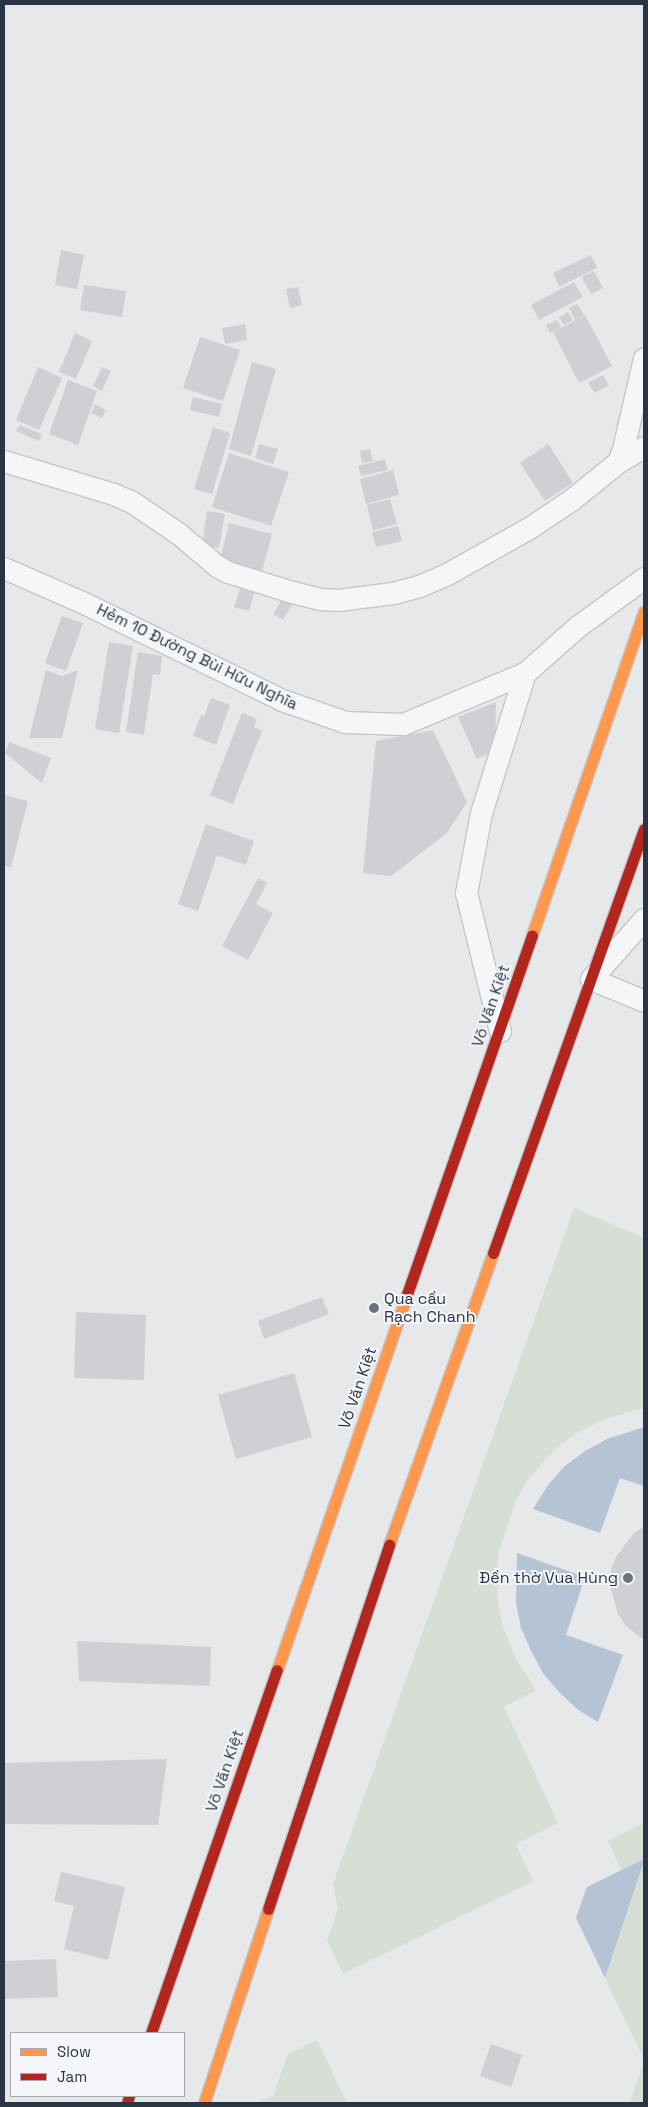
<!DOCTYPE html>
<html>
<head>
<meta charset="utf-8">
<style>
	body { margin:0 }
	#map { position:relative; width:648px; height:2107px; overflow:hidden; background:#e6e8ea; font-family:"Space Grotesk",sans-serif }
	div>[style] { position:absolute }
	.green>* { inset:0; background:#d6ded6 }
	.water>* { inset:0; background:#b4c4d5 }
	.building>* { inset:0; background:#ced0d3 }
	.roads { filter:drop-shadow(1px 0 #c4c6c8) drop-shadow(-1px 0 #c4c6c8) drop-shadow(0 1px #c4c6c8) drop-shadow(0 -1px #c4c6c8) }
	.street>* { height:21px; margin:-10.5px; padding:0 10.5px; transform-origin:10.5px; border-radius:10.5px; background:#f5f6f7 }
	.slow>* { height:11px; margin:-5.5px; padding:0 5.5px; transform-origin:5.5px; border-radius:5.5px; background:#ff974d }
	.jam>* { height:11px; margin:-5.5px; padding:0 5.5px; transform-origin:5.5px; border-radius:5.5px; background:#b3261e }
	.dots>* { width:14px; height:14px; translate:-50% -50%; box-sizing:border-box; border:2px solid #f4f6f9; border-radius:50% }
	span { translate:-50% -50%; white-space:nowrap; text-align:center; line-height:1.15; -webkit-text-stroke:4px #f4f6f9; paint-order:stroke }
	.street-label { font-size:16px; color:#2b3445 }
	.poi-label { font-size:16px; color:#2b3445 }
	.left { translate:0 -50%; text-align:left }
	.right { translate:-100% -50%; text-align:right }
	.frame { position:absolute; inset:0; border:5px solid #2b3445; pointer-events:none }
	.legend { position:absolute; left:10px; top:2032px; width:175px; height:65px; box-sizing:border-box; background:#f4f6f9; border:1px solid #a4a8b1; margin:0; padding:6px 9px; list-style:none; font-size:15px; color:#2b3445 }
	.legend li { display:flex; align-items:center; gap:10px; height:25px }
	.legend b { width:25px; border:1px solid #a4a8b1 }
</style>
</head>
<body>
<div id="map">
	<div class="green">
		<div style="clip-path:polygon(574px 1208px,644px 1238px,644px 1408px,605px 1419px,582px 1430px,561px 1444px,543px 1462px,527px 1481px,515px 1503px,499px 1551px,497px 1576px,498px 1602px,503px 1627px,516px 1659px,536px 1690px,504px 1707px,558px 1823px,516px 1844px,533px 1881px,343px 1974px,327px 1941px,338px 1908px,333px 1884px)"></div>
		<div style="clip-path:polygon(644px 1823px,644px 1859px,621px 1870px,608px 1841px)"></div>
		<div style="clip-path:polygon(644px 1861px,644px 2059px,605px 1978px)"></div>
		<div style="clip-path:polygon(317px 2040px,347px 2103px,255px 2103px,273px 2096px,288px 2054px)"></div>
		<div style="clip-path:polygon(644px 2062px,644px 2103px,630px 2103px)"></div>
	</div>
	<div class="water">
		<div style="clip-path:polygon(644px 1427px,644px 1486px,620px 1478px,600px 1533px,533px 1509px,548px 1485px,565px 1466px,585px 1451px,607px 1439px)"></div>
		<div style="clip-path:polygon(517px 1553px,585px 1577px,566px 1635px,623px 1655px,598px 1722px,577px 1709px,559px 1692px,543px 1673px,531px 1651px,521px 1628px,516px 1603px)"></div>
		<div style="clip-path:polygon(644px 1859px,644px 1861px,605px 1978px,576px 1918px,587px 1887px)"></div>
	</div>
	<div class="building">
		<div style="clip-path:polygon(61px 250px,84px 255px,77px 289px,55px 285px)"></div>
		<div style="clip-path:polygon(591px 255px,597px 268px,559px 287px,553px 273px)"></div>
		<div style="clip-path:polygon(594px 271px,603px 288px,591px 294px,582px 277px)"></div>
		<div style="clip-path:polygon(574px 282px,583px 297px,539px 320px,531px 305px)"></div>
		<div style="clip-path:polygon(84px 285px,126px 291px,122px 317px,80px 310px)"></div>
		<div style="clip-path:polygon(298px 287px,302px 305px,290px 308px,286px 289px)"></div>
		<div style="clip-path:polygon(577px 304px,584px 315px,575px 320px,569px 308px)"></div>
		<div style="clip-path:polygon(568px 312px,573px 320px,564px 325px,559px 317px)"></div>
		<div style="clip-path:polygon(585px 315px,612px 366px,579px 383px,553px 332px)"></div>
		<div style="clip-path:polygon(557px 320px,561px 327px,550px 333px,546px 325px)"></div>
		<div style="clip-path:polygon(245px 324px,247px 340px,225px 344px,222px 328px)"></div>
		<div style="clip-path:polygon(75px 333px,92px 341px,76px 379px,59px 372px)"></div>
		<div style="clip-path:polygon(200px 337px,240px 350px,223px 401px,183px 388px)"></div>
		<div style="clip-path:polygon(252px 362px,276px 369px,251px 456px,229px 449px)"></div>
		<div style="clip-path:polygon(38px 367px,62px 378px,39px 430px,16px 420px)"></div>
		<div style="clip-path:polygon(102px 367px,111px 371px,102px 391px,93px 386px)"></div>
		<div style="clip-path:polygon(603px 375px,609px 385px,595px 393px,588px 383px)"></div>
		<div style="clip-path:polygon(68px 380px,97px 391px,78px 445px,49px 434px)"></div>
		<div style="clip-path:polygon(193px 397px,222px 404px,219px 417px,190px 410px)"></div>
		<div style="clip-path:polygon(95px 404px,106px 410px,102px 418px,91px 413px)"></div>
		<div style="clip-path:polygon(19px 425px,42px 434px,39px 441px,16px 431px)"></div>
		<div style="clip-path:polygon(213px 427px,230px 433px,212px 494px,194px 489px)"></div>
		<div style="clip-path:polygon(259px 444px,278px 449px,273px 464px,255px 458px)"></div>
		<div style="clip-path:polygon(548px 444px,573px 483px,545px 501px,520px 463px)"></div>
		<div style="clip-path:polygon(370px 449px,373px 461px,362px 463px,360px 451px)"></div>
		<div style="clip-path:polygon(229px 453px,289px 472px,271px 526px,212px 507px)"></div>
		<div style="clip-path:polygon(385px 459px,388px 470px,361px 476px,358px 466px)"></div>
		<div style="clip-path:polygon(393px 470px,399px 495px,366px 504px,360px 479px)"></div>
		<div style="clip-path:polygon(390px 499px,397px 524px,373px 530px,367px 505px)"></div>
		<div style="clip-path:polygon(207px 511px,225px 514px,219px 548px,202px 545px)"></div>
		<div style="clip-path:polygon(229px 523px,272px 534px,261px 575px,219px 564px)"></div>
		<div style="clip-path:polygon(398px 526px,402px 541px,376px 547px,372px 532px)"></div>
		<div style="clip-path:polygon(243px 579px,257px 583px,249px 611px,234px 607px)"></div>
		<div style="clip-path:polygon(283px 598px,293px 603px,283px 620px,273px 614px)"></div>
		<div style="clip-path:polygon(62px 616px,83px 623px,66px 671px,45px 663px)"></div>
		<div style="clip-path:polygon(109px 642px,133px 646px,119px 733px,95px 729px)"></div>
		<div style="clip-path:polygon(138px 652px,162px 656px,160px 675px,153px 674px,144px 735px,126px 732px)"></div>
		<div style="clip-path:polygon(46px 670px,62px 676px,78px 670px,62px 738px,29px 738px)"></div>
		<div style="clip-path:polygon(211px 698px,230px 705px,216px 745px,193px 736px,201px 715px,204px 716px)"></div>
		<div style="clip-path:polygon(496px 702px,495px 751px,477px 759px,458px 717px)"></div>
		<div style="clip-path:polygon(242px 713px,257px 719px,254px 727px,262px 731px,233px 804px,210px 795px)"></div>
		<div style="clip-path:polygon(433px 730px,467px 802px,447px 833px,391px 876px,363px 873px,376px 741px)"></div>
		<div style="clip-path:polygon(9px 742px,51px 758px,42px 783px,5px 753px)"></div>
		<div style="clip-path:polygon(4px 795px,28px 801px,11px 868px,4px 865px)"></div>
		<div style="clip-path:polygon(206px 824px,254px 841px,246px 865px,217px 855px,198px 911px,178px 904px)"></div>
		<div style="clip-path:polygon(258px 878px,267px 883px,256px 904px,273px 913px,248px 960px,222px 946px)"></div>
		<div style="clip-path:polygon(322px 1297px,329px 1314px,264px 1339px,258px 1321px)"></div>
		<div style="clip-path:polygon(76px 1312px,146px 1315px,144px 1380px,74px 1378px)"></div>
		<div style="clip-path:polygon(294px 1373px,312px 1437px,236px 1459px,218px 1395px)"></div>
		<div style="clip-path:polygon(644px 1527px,644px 1640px,626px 1626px,618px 1614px,610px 1585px,611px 1570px,616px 1557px,634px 1533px)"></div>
		<div style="clip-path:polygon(77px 1641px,211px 1647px,210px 1686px,79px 1681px)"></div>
		<div style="clip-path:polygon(167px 1759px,158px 1825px,4px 1824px,4px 1763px)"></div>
		<div style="clip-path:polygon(61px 1872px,125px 1887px,108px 1960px,64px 1949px,74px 1906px,54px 1901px)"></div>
		<div style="clip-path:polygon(56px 1959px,58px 1997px,4px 1999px,4px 1961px)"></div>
		<div style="clip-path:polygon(491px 2044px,522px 2055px,511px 2087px,480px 2076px)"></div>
	</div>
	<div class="roads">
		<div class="street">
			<div style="left:4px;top:461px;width:112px;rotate:16.7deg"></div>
			<div style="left:111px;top:493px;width:23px;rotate:23deg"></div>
			<div style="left:132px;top:502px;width:57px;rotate:34.2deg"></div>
			<div style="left:179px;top:534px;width:50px;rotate:40.1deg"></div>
			<div style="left:217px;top:566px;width:13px;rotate:29deg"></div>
			<div style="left:228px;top:572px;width:67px;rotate:17.4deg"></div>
			<div style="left:292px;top:592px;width:29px;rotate:14deg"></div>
			<div style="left:320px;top:599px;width:18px;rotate:3deg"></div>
			<div style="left:338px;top:600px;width:55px;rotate:-7.3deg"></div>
			<div style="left:393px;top:593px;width:27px;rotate:-15deg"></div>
			<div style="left:419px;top:586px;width:30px;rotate:-23deg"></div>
			<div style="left:447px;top:574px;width:94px;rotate:-29.3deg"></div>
			<div style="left:529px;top:528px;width:50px;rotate:-33.7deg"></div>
			<div style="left:571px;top:500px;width:60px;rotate:-39deg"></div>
			<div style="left:618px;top:462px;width:30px;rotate:-30deg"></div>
			<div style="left:618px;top:462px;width:14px;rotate:-69deg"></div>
			<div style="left:623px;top:449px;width:93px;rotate:-77deg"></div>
			<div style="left:4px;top:568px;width:85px;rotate:23.6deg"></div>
			<div style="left:82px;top:602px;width:223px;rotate:26.1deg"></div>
			<div style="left:282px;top:700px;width:67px;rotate:19.2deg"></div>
			<div style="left:345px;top:722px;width:58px;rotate:2deg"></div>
			<div style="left:403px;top:724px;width:132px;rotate:-22.7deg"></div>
			<div style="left:525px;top:673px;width:71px;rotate:-41.6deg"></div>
			<div style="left:578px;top:626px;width:82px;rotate:-36deg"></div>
			<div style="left:644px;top:919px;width:80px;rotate:131.5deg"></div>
			<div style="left:591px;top:979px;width:57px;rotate:22.5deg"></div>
			<div style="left:500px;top:1031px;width:142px;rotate:-103.8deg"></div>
			<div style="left:466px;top:893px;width:81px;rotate:-79.4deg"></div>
			<div style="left:481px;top:813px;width:147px;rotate:-72.6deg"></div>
		</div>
		<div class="slow">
			<div style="left:532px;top:935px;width:342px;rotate:-70.9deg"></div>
			<div style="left:389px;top:1545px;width:310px;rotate:-70.4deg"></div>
			<div style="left:277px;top:1670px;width:392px;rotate:-70.9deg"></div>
			<div style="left:204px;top:2103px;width:204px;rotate:-71.7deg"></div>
		</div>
		<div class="jam">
			<div style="left:493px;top:1253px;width:450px;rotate:-70.4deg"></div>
			<div style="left:405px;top:1300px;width:386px;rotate:-70.8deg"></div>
			<div style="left:268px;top:1909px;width:384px;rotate:-71.6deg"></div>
			<div style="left:151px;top:2033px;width:384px;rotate:-70.9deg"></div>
			<div style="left:127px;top:2103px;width:7px;rotate:-74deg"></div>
		</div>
	</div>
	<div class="dots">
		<div style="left:374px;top:1308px;background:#6c737f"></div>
		<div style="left:628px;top:1578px;background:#6c737f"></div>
	</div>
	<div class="street-label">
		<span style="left:197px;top:657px;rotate:26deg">Hẻm 10 Đường Bùi Hữu Nghĩa</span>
		<span style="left:491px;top:1006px;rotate:-71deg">Võ Văn Kiệt</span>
		<span style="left:358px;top:1388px;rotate:-71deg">Võ Văn Kiệt</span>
		<span style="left:225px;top:1771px;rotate:-71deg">Võ Văn Kiệt</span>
	</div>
	<div class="poi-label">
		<span class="left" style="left:384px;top:1308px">Qua cầu<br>Rạch Chanh</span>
		<span class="right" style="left:618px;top:1578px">Đền thờ Vua Hùng</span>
	</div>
	<div class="frame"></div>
	<ul class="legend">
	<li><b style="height:6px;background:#ff974d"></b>Slow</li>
	<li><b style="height:6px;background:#b3261e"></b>Jam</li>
	</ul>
</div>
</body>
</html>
